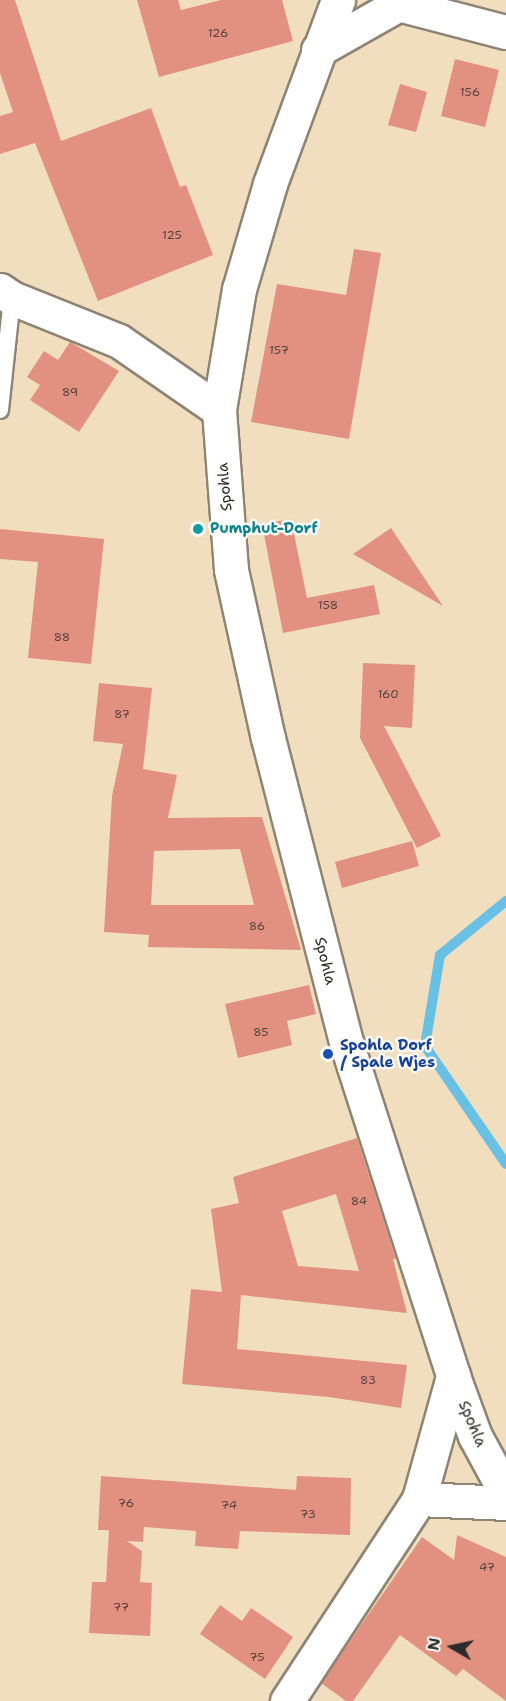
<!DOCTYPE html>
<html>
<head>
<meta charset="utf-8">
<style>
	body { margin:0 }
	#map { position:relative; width:506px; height:1701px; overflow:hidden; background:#f1debe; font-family:"Shantell Sans",sans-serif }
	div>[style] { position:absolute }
	.stream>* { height:10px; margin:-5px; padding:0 5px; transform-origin:5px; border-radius:5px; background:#68c1e5 }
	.building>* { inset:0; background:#e29180 }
	.roads { filter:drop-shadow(2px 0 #8e8474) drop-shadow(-2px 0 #8e8474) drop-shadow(0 2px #8e8474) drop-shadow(0 -2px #8e8474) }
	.lane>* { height:16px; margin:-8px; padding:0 8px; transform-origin:8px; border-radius:8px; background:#fff }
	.street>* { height:33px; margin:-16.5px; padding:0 16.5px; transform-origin:16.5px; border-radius:16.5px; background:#fff }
	.secondary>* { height:33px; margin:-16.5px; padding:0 16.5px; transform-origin:16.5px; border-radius:16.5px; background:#fff }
	.dots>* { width:16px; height:16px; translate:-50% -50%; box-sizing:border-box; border:3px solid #fdfcf7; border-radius:50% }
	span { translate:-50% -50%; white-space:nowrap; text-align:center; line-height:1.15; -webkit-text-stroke:5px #fdfcf7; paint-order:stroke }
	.number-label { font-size:12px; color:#594440 }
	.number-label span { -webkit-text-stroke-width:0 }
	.street-label { font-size:15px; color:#2b2b2b }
	.culture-label { font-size:15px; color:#0d838f; font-weight:700 }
	.left { translate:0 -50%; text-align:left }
	.transit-label { font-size:15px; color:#164399; font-weight:700 }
	.north { position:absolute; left:422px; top:1617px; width:60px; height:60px; -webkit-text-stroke:4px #fdfcf7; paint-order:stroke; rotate:279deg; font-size:16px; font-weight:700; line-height:24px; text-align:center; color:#2b2b2b }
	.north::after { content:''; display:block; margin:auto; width:21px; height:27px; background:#2b2b2b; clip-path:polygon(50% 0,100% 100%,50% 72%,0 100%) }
</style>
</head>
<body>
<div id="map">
	<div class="stream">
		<div style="left:506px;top:901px;width:85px;rotate:140.7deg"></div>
		<div style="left:440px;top:955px;width:92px;rotate:99.4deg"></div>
		<div style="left:425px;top:1046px;width:143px;rotate:55.5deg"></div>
	</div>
	<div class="building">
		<div style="clip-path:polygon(0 0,15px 0,61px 141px,151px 108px,180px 187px,186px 185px,213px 255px,98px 301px,35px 143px,0 154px,0 116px,13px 112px,0 73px)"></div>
		<div style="clip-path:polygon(137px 0,178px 0,181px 10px,221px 0,282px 0,293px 41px,159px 77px)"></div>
		<div style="clip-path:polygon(455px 59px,499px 70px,485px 127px,441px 116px)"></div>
		<div style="clip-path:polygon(400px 84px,427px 92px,416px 132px,388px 125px)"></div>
		<div style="clip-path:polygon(354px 249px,381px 253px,349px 439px,251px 422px,277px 284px,346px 295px)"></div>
		<div style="clip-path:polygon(70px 342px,119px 371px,79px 432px,30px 400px,40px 385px,27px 377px,44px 351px,58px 360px)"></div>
		<div style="clip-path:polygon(291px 519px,307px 598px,374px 585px,380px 614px,283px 633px,262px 524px)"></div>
		<div style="clip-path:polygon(391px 528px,443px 606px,353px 554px)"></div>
		<div style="clip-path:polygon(0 529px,104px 539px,91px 664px,28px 658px,38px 562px,0 559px)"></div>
		<div style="clip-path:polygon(363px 663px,415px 665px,412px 728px,384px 726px,441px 836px,417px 848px,360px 738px)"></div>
		<div style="clip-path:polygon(evenodd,99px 683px,152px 688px,143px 769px,177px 775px,168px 818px,262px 817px,301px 950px,148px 947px,149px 935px,104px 932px,112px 796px,123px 744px,93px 741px,99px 683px,240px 849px,254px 905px,151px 905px,154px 851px,240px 849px)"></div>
		<div style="clip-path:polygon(412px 841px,419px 866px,342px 888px,335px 862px)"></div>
		<div style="clip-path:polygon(309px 985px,316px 1014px,287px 1021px,292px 1045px,238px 1058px,225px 1004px)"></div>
		<div style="clip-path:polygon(evenodd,357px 1138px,396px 1259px,393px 1259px,407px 1313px,241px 1295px,237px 1349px,407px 1365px,401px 1408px,329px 1397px,182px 1384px,191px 1289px,222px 1292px,211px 1209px,239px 1203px,233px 1177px,357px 1138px,336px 1194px,359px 1271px,298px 1266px,282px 1211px,336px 1194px)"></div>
		<div style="clip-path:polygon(101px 1476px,296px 1490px,297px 1476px,351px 1478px,350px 1535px,240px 1531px,238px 1549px,195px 1546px,196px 1531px,144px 1527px,143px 1542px,127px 1541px,142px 1551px,140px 1582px,152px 1583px,150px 1636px,89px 1633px,92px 1582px,106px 1582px,109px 1530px,98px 1530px)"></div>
		<div style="clip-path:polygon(457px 1535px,506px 1557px,506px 1701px,463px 1669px,456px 1676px,400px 1635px,353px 1701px,346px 1701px,321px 1683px,422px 1537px,454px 1560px)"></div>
		<div style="clip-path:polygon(220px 1605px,242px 1621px,251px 1608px,293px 1637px,265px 1679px,200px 1634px)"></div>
	</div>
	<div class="roads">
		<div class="lane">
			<div style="left:0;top:410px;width:113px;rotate:-83.9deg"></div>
		</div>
		<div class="street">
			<div style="left:398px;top:0;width:6px;rotate:51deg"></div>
			<div style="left:402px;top:5px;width:107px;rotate:14.6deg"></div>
			<div style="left:318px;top:50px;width:101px;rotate:-29.6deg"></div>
			<div style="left:0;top:290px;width:14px;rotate:34deg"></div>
			<div style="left:12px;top:298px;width:115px;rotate:21.9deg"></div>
			<div style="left:119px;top:341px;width:121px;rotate:34.6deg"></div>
			<div style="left:419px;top:1499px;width:87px;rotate:2.6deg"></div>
			<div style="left:287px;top:1701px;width:241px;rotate:-56.8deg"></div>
			<div style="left:419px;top:1499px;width:128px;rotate:-74.5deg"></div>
		</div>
		<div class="secondary">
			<div style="left:338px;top:0;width:196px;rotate:110.3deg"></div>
			<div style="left:270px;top:184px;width:109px;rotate:106.4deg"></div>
			<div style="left:239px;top:289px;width:123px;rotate:99.4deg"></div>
			<div style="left:219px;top:410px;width:160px;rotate:85.7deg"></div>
			<div style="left:231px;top:570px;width:172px;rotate:77.6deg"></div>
			<div style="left:268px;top:738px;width:317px;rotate:75.6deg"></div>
			<div style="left:347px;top:1045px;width:348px;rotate:72.2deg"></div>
			<div style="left:453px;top:1376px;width:64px;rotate:69.9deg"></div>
			<div style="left:475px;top:1436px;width:65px;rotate:61.5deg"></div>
		</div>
	</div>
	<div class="dots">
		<div style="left:198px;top:529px;background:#0f9aa8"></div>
		<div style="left:328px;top:1054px;background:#1a4fb4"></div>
	</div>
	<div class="number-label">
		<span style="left:218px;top:34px">126</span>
		<span style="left:470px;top:93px">156</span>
		<span style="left:172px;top:236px">125</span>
		<span style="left:279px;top:351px">157</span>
		<span style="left:70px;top:393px">89</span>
		<span style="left:328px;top:606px">158</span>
		<span style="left:62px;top:638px">88</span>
		<span style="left:388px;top:695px">160</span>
		<span style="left:122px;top:715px">87</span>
		<span style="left:257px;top:927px">86</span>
		<span style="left:261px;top:1033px">85</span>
		<span style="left:359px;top:1202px">84</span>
		<span style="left:368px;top:1381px">83</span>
		<span style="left:126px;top:1504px">76</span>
		<span style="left:229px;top:1506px">74</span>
		<span style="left:308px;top:1515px">73</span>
		<span style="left:487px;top:1568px">47</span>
		<span style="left:121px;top:1608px">77</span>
		<span style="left:257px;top:1658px">75</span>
	</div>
	<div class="street-label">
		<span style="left:225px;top:487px;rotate:-95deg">Spohla</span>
		<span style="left:325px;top:961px;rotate:76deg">Spohla</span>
		<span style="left:472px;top:1424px;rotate:67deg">Spohla</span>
	</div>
	<div class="culture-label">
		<span class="left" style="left:210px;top:529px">Pumphut-Dorf</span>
	</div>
	<div class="transit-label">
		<span class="left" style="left:340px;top:1054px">Spohla Dorf<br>/ Spale Wjes</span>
	</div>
	<div class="north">N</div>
</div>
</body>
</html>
